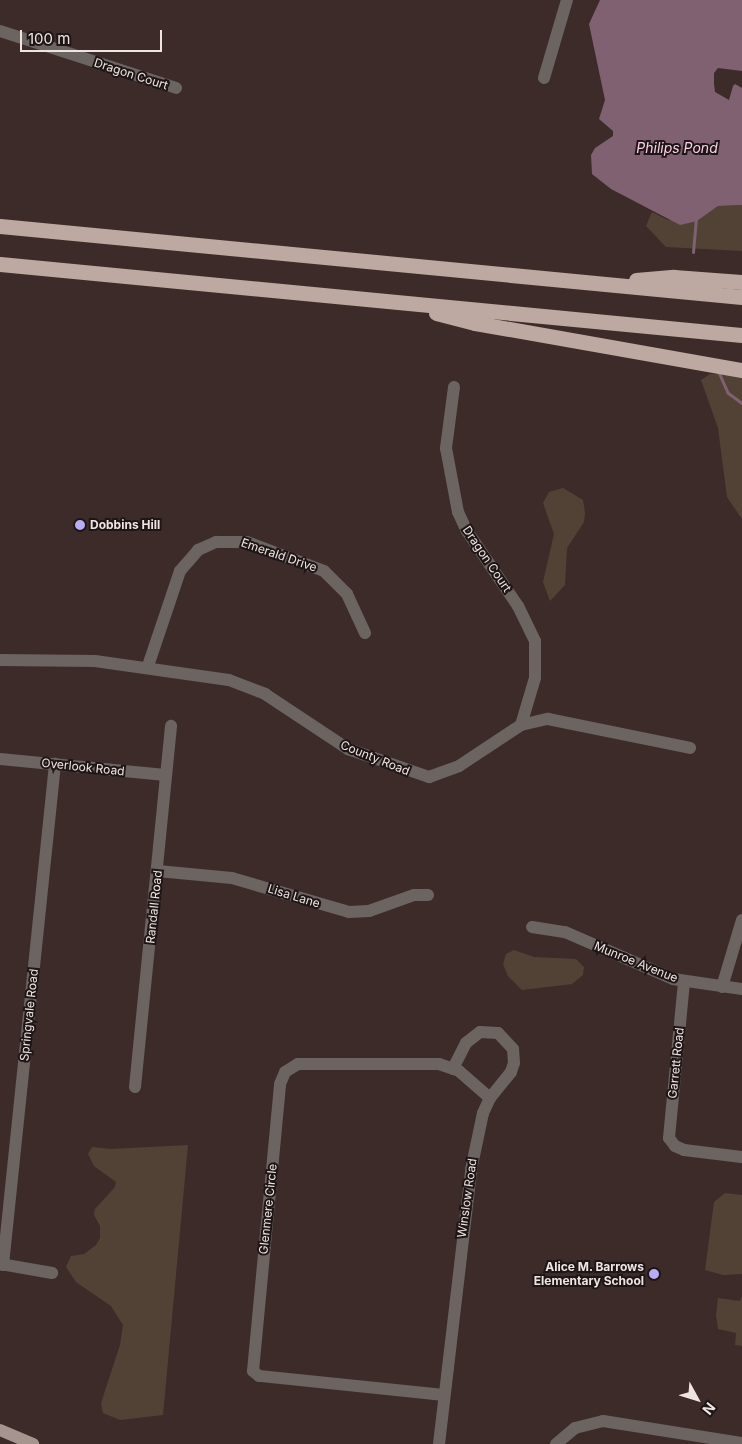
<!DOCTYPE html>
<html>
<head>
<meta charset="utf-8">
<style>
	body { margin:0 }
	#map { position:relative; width:742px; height:1444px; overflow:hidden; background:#3d2b2a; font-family:Inter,sans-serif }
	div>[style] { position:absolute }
	.green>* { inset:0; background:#524235 }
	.water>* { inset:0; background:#806171 }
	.stream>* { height:3px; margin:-1.5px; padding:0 1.5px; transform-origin:1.5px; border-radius:1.5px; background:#806171 }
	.minor>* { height:12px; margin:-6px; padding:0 6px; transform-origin:6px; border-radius:6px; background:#6c6460 }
	.major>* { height:12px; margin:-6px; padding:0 6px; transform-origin:6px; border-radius:6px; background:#a6958f }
	.highway>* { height:15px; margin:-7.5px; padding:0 7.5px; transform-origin:7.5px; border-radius:7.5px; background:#bda9a1 }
	.dots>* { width:14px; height:14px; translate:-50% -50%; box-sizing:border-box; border:2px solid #1e1616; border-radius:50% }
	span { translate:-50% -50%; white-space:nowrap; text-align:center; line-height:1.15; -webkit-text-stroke:4px #1e1616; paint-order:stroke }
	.street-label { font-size:12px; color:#f0e4e3 }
	.poi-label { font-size:12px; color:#f0e4e3; font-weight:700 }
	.left { translate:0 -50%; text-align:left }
	.right { translate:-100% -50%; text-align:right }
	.water-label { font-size:14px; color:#fecfe7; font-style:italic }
	.north { position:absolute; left:672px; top:1374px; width:50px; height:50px; -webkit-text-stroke:4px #1e1616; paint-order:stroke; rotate:129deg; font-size:14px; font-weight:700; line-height:20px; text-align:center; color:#f0e4e3 }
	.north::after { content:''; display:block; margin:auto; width:18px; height:22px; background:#f0e4e3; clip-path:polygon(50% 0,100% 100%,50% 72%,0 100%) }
	.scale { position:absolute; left:20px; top:30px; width:142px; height:22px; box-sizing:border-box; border:2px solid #f0e4e3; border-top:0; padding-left:6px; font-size:15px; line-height:18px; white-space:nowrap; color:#f0e4e3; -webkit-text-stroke:4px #1e1616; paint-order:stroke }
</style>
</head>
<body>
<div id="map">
	<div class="green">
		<div style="clip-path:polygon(742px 205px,742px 251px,666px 247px,646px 226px,652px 212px,668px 220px,697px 221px,718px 206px)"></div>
		<div style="clip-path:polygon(742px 373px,742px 519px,727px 497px,718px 428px,701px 380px,710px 374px)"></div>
		<div style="clip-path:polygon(563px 488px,583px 500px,585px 513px,584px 522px,567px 548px,565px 585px,550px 601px,543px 582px,554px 534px,543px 503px,549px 492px)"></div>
		<div style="clip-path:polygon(514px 950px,534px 957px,576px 959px,584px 967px,583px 975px,572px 984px,522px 990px,508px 976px,503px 964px,506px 954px)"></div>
		<div style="clip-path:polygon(188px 1145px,163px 1415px,120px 1420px,103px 1413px,101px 1403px,120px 1345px,123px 1325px,111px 1306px,76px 1282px,66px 1267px,71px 1256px,84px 1254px,96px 1245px,100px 1238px,100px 1226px,94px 1215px,95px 1209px,115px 1187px,116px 1182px,94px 1166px,88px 1154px,92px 1147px,111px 1149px)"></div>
		<div style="clip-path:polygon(725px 1193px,742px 1195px,742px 1274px,723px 1275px,705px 1270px,714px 1202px)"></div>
		<div style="clip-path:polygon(742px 1296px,742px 1346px,735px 1345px,736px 1333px,718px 1329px,716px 1315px,718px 1298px,740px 1301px)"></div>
	</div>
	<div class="water">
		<div style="clip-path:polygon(600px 0,742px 0,742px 71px,718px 68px,714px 73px,714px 84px,715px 92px,729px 100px,733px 86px,735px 84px,742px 88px,742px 205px,718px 206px,697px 221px,680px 225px,611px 189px,592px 174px,591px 155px,595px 148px,613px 136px,613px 131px,599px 119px,605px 100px,589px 24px)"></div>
	</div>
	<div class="stream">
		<div style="left:693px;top:252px;width:34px;rotate:-85deg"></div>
		<div style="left:718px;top:371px;width:24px;rotate:66deg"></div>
		<div style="left:728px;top:393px;width:17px;rotate:36deg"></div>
	</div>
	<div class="minor">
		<div style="left:0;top:31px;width:185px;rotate:17.9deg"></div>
		<div style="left:544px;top:78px;width:81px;rotate:-73.6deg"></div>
		<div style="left:454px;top:387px;width:62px;rotate:97.5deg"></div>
		<div style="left:446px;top:448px;width:65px;rotate:79.4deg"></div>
		<div style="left:458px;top:512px;width:21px;rotate:65deg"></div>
		<div style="left:467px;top:531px;width:91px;rotate:55.8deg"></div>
		<div style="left:518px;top:606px;width:39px;rotate:64deg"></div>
		<div style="left:535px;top:641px;width:37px;rotate:90deg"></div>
		<div style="left:535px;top:678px;width:49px;rotate:106.6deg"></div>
		<div style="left:0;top:660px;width:95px;rotate:0.6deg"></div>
		<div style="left:95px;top:661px;width:135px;rotate:8.1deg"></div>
		<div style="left:229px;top:680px;width:39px;rotate:21deg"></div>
		<div style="left:265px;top:694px;width:100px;rotate:33.5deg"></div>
		<div style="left:348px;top:749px;width:86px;rotate:19.1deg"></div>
		<div style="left:429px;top:777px;width:32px;rotate:-20deg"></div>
		<div style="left:459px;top:766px;width:74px;rotate:-33.5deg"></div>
		<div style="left:521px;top:725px;width:28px;rotate:-13deg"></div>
		<div style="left:548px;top:719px;width:145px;rotate:11.5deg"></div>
		<div style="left:148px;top:666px;width:100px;rotate:-71.4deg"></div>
		<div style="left:180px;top:571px;width:28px;rotate:-49deg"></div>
		<div style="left:198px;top:550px;width:20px;rotate:-24deg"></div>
		<div style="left:216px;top:542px;width:31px"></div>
		<div style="left:247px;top:542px;width:82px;rotate:20.6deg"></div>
		<div style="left:324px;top:571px;width:33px;rotate:45deg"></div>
		<div style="left:347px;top:594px;width:43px;rotate:65.2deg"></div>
		<div style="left:0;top:759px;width:166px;rotate:5.5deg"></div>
		<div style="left:158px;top:871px;width:74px;rotate:5.4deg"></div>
		<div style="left:232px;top:878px;width:122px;rotate:16.2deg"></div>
		<div style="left:349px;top:912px;width:20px;rotate:-3deg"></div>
		<div style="left:369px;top:911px;width:48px;rotate:-19.6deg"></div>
		<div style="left:414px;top:895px;width:14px"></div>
		<div style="left:532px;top:927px;width:33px;rotate:9deg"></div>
		<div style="left:565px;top:932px;width:118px;rotate:23.5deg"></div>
		<div style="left:673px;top:979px;width:70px;rotate:8.2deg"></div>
		<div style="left:684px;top:982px;width:157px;rotate:95.5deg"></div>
		<div style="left:669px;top:1138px;width:10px;rotate:53deg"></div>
		<div style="left:675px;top:1146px;width:10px;rotate:24deg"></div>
		<div style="left:684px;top:1150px;width:58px;rotate:6.9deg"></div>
		<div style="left:722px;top:987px;width:70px;rotate:-73.4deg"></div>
		<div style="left:135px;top:1087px;width:363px;rotate:-84.3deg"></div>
		<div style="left:0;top:1264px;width:53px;rotate:9.8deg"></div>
		<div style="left:3px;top:1265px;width:504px;rotate:-84.07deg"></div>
		<div style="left:444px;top:1395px;width:186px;rotate:-174.1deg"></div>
		<div style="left:259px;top:1376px;width:8px;rotate:-140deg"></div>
		<div style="left:253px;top:1371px;width:288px;rotate:-84.6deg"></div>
		<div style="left:280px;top:1084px;width:13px;rotate:-67deg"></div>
		<div style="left:285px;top:1072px;width:15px;rotate:-32deg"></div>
		<div style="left:298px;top:1064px;width:141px"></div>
		<div style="left:439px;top:1064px;width:21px;rotate:19deg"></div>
		<div style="left:459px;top:1071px;width:41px;rotate:41.1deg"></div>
		<div style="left:439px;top:1444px;width:276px;rotate:-83.3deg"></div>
		<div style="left:471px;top:1170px;width:58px;rotate:-78.1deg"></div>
		<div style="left:483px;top:1113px;width:17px;rotate:-65deg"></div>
		<div style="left:490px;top:1098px;width:33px;rotate:-51deg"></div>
		<div style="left:511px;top:1072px;width:9px;rotate:-72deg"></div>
		<div style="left:514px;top:1063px;width:14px;rotate:-94deg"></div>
		<div style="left:513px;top:1049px;width:22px;rotate:-133deg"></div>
		<div style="left:498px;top:1033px;width:18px;rotate:-177deg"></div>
		<div style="left:480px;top:1032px;width:18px;rotate:142deg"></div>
		<div style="left:466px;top:1043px;width:29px;rotate:117deg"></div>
		<div style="left:556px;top:1444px;width:25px;rotate:-40deg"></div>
		<div style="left:575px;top:1428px;width:29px;rotate:-14deg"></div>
		<div style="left:603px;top:1421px;width:141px;rotate:9deg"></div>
	</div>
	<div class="major">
		<div style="left:0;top:1430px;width:36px;rotate:23deg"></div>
	</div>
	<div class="highway">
		<div style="left:0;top:226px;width:745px;rotate:5.47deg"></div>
		<div style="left:0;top:264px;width:745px;rotate:5.47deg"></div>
		<div style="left:636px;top:280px;width:38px;rotate:-5deg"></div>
		<div style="left:674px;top:277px;width:68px;rotate:4.2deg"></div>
		<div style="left:436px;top:313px;width:40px;rotate:14.4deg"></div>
		<div style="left:475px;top:323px;width:271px;rotate:10deg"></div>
	</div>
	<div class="dots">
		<div style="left:80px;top:525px;background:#b8abf7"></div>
		<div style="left:654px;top:1274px;background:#b8abf7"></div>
	</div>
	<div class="street-label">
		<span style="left:131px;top:74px;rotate:18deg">Dragon Court</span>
		<span style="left:279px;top:555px;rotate:19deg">Emerald Drive</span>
		<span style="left:487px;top:559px;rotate:56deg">Dragon Court</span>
		<span style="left:375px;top:758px;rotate:22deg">County Road</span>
		<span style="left:83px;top:767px;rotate:6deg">Overlook Road</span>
		<span style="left:294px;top:896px;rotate:17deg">Lisa Lane</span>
		<span style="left:154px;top:907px;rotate:-84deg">Randall Road</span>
		<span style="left:636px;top:962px;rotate:22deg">Munroe Avenue</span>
		<span style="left:29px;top:1015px;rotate:-84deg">Springvale Road</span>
		<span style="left:676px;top:1063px;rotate:-84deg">Garrett Road</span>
		<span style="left:467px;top:1198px;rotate:-82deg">Winslow Road</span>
		<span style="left:268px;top:1209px;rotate:-84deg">Glenmere Circle</span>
	</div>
	<div class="poi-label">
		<span class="left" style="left:90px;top:525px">Dobbins Hill</span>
		<span class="right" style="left:644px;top:1274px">Alice M. Barrows<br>Elementary School</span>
	</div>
	<div class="water-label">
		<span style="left:677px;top:148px">Philips Pond</span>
	</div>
	<div class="north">N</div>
	<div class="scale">100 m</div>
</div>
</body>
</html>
